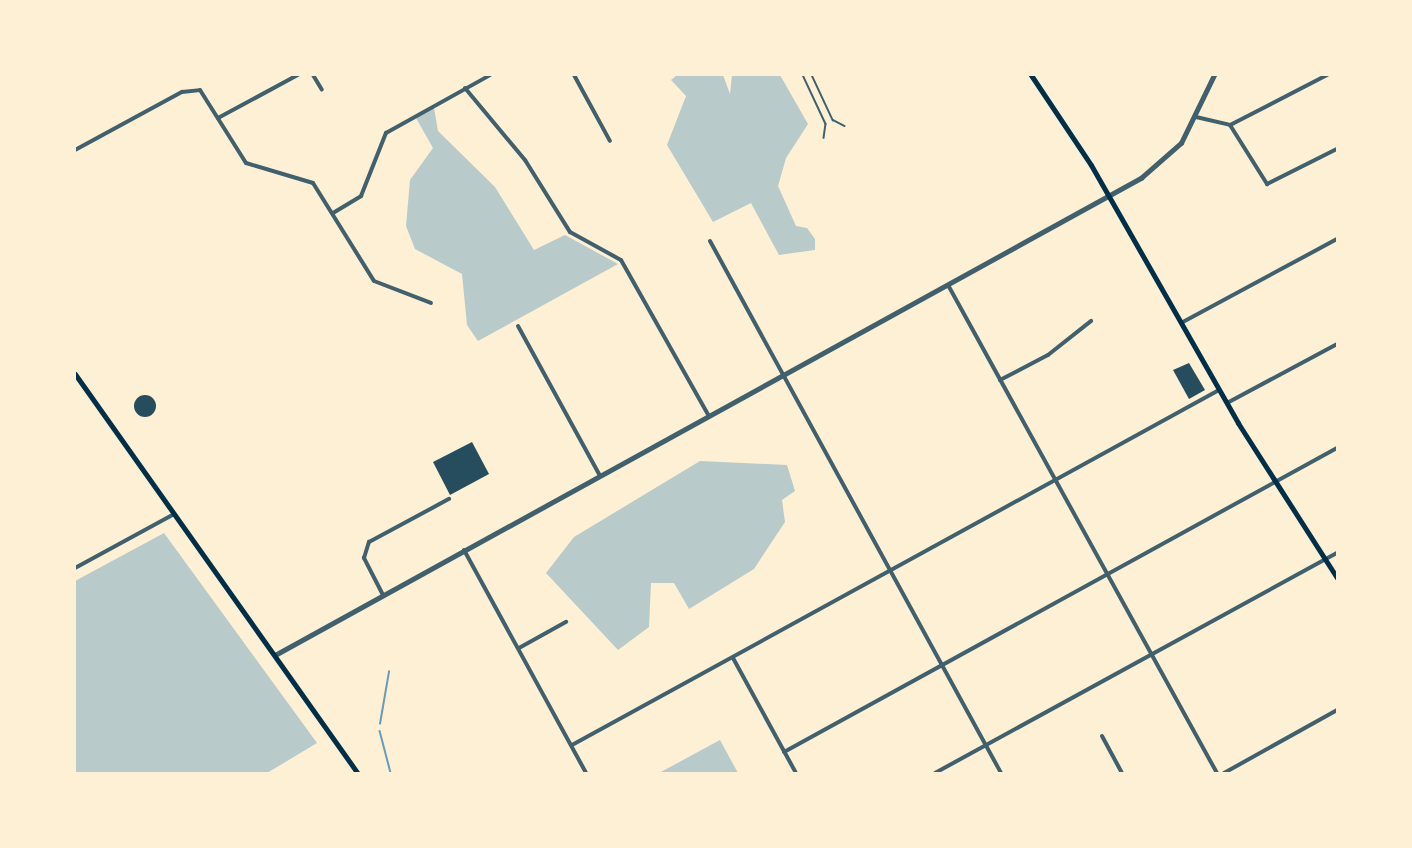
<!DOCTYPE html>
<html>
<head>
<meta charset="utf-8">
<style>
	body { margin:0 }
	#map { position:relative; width:1412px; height:848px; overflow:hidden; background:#fdf0d5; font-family:"Roboto Serif",serif }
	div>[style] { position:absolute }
	.green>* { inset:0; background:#b9caca }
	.stream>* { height:1.5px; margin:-0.75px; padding:0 0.75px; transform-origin:0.75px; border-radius:0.75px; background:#669bbc }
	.building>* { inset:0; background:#264d5e }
	.round { border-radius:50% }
	.service>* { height:1.5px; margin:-0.75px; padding:0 0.75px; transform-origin:0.75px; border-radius:0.75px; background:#3f606c }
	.minor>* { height:4px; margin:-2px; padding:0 2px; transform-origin:2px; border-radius:2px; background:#3f606c }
	.tertiary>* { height:4.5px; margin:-2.25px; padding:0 2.25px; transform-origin:2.25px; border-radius:2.25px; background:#3f606c }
	.secondary>* { height:5px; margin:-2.5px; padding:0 2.5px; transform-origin:2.5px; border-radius:2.5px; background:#003049 }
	span { translate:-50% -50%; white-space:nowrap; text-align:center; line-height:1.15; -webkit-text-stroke:6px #fdf0d5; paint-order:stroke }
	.frame { position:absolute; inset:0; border:76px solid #fdf0d5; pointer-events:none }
</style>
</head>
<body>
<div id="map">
	<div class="green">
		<div style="clip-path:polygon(677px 75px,723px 75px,730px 94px,732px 75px,780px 75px,808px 124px,786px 158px,778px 186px,796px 226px,807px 228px,815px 239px,815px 250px,779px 255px,751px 203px,713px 222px,667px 145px,686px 96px,671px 80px)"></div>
		<div style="clip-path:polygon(434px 108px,438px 131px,495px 187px,534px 250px,565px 235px,618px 264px,478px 341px,467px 325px,462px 274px,415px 249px,406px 226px,410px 180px,433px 148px,416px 118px)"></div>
		<div style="clip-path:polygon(700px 461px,787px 465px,795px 491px,782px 500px,785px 522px,754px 569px,689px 609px,674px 583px,651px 583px,649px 627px,618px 650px,546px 573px,574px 537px)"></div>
		<div style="clip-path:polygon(164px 533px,317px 743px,267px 773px,75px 773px,75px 581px)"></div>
		<div style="clip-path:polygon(720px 740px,738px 773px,659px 773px)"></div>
	</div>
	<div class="stream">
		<div style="left:380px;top:724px;width:53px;rotate:-80.2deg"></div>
		<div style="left:380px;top:731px;width:43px;rotate:75.3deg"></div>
	</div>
	<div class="building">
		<div style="clip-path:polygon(1189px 363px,1205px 390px,1189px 399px,1173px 370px)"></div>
		<div class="round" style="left:134px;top:395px;width:22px;height:22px"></div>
		<div style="clip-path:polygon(472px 442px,489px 474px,450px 495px,433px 462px)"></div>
	</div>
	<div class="service">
		<div style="left:803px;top:75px;width:54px;rotate:64.9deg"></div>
		<div style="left:826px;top:124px;width:14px;rotate:98deg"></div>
		<div style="left:812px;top:75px;width:50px;rotate:65deg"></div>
		<div style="left:833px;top:120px;width:13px;rotate:27deg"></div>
	</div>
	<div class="minor">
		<div style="left:313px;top:75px;width:17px;rotate:59deg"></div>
		<div style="left:574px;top:75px;width:75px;rotate:61.4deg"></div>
		<div style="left:1327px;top:75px;width:109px;rotate:152.7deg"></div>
		<div style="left:1230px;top:125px;width:70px;rotate:57.9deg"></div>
		<div style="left:1267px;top:184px;width:78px;rotate:-26.6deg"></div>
		<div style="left:465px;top:88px;width:94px;rotate:50.2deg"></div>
		<div style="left:525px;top:160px;width:85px;rotate:58deg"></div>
		<div style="left:570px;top:232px;width:58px;rotate:28.8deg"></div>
		<div style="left:621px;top:260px;width:179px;rotate:60.6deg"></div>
		<div style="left:1196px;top:117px;width:35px;rotate:13deg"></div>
		<div style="left:218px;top:118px;width:91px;rotate:-28.3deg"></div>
		<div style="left:75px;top:150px;width:122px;rotate:-28.5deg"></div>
		<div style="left:182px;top:92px;width:18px;rotate:-6deg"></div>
		<div style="left:200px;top:90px;width:86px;rotate:57.8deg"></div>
		<div style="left:246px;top:163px;width:70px;rotate:16.6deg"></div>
		<div style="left:313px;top:183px;width:115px;rotate:58.1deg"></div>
		<div style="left:374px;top:281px;width:61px;rotate:21.1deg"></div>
		<div style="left:333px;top:213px;width:33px;rotate:-31deg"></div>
		<div style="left:361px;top:196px;width:68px;rotate:-68.4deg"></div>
		<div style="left:386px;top:133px;width:119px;rotate:-29.1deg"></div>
		<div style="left:710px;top:241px;width:606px;rotate:61.32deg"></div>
		<div style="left:948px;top:285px;width:557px;rotate:61.14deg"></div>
		<div style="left:1181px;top:323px;width:177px;rotate:-28.3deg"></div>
		<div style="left:518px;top:326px;width:171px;rotate:61.3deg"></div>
		<div style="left:1000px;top:380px;width:54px;rotate:-27.5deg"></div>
		<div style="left:1048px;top:355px;width:55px;rotate:-38.3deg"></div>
		<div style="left:1227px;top:403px;width:125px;rotate:-28.2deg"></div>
		<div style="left:464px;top:550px;width:254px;rotate:61.3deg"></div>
		<div style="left:75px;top:568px;width:113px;rotate:-28.6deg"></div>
		<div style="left:383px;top:595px;width:42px;rotate:-117.2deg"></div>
		<div style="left:364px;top:558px;width:17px;rotate:-73deg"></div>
		<div style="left:369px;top:542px;width:91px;rotate:-28.3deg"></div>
		<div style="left:519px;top:648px;width:54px;rotate:-29deg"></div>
		<div style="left:733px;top:658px;width:131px;rotate:61.3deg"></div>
		<div style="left:1102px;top:736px;width:42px;rotate:61.6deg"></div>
		<div style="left:572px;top:745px;width:738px;rotate:-28.75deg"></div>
		<div style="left:784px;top:752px;width:631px;rotate:-28.8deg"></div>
		<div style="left:935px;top:773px;width:458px;rotate:-28.7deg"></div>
		<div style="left:1224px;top:773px;width:129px;rotate:-29.1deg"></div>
	</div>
	<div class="tertiary">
		<div style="left:275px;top:655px;width:989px;rotate:-28.85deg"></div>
		<div style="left:1141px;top:178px;width:53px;rotate:-41.2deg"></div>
		<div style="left:1181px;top:143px;width:76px;rotate:-64.1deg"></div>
	</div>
	<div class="secondary">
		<div style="left:1031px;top:75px;width:108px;rotate:56.3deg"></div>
		<div style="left:1091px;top:165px;width:297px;rotate:60.3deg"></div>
		<div style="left:1238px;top:423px;width:184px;rotate:57.4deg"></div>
		<div style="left:75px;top:374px;width:489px;rotate:54.7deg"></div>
	</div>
	<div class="frame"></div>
</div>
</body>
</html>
